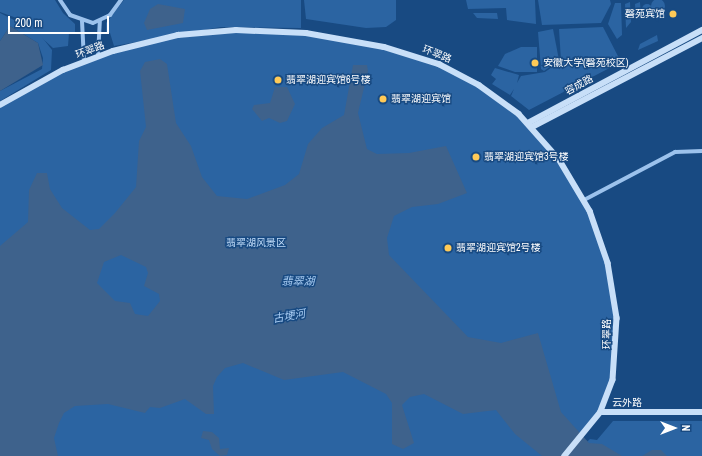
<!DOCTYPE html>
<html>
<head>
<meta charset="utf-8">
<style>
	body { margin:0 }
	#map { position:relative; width:702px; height:456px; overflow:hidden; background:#184a82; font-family:"Archivo Narrow","Noto Sans SC",sans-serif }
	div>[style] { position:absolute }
	.green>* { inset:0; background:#2b64a2 }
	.round { border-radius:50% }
	.water>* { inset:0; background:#3e628c }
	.street>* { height:4px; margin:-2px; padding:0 2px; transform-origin:2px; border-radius:2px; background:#9cc2ec }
	.secondary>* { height:5.5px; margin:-2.75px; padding:0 2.75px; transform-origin:2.75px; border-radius:2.75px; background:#c8dff8 }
	.dots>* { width:11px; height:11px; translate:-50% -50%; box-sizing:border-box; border:2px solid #184a82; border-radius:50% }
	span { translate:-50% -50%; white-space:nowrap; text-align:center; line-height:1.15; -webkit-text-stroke:3px #184a82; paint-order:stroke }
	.poi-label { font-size:10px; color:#fff }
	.right { translate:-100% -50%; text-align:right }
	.left { translate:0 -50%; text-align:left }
	.street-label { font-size:10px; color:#fff }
	.park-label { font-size:10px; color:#c1dcf9 }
	.water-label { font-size:11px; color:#a8ccf3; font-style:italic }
	.north { position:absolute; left:654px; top:408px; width:40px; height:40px; -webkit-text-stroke:3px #184a82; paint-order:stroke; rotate:90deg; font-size:11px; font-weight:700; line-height:16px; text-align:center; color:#fff }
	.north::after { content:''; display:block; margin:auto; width:14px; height:18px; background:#fff; clip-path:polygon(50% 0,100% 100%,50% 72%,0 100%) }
	.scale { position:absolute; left:8px; top:16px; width:101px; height:18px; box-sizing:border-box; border:2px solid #fff; border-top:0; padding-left:5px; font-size:12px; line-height:14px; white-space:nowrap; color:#fff; -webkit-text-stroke:3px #184a82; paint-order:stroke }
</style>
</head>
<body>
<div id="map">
	<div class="green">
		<div class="round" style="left:651px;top:-1px;width:14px;height:14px"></div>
		<div style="clip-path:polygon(0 0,55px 0,63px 13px,75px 24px,75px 32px,69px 33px,68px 46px,53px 48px,22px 20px,0 12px)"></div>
		<div style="clip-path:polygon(124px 0,301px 0,301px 28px,221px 27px,114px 46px,110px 33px,106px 33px,106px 23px)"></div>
		<div style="clip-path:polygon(304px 0,396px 0,396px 20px,386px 27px,366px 28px,306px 19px)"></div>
		<div style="clip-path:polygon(466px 0,535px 0,536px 24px,507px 20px,506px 8px,468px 9px)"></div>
		<div style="clip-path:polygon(538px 0,610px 0,611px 4px,601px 23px,542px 25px)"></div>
		<div style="clip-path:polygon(630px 2px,631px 22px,626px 28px,625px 4px)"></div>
		<div style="clip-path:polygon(640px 2px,641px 16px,636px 19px,635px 4px)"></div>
		<div style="clip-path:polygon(615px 3px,621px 3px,622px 35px,617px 39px,608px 24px)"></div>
		<div class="round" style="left:642px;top:4px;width:10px;height:10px"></div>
		<div style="clip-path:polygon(0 13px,38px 32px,52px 50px,51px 70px,0 101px,0 91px,42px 69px,43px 58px,38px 43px,10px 26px,0 41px)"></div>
		<div style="clip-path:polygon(473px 13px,497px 13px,498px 19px,477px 18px)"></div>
		<div style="clip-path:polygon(603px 27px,621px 62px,529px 110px,511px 96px,514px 89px,510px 95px,492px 84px,496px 79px,491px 75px,495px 68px,519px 75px,517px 83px,521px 76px,545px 72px,561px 61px,559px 29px)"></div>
		<div style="clip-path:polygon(553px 29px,559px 60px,544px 71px,541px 69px,538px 32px)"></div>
		<div style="clip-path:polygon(267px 30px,384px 47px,430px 61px,502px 100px,552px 150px,595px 223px,615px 297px,615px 364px,603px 408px,565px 456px,0 456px,0 105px,63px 70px,157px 39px)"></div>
		<div style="clip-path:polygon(657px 35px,658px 41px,638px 50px,640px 44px)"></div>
		<div style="clip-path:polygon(521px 47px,537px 47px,537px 72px,515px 72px,498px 66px,505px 54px)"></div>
		<div style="clip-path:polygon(613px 421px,702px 421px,702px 456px,572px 456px,590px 439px,597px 440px)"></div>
	</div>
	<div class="water">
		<div style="clip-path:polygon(158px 4px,185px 9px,183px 23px,147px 30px,144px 23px,150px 9px)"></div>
		<div style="clip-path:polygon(10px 26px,38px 43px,43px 65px,0 91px,0 41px)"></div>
		<div style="clip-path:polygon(evenodd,160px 59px,167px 64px,176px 123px,191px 146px,202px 177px,217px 196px,247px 199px,285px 185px,299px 174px,308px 144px,322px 128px,344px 115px,353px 65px,367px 65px,368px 71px,358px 113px,367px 149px,377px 154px,409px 153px,446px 146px,467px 193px,438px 204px,412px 207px,394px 216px,387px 238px,389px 255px,468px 337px,501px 343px,538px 333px,561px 412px,589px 443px,602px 444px,622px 456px,542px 456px,515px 434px,496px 410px,463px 414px,424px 394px,410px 397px,402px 405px,414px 443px,403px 449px,392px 444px,392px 403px,386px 394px,343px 372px,284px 380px,243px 363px,225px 368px,217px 377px,213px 386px,214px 414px,206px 414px,185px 399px,160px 408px,150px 407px,145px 413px,108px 404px,75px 406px,64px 413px,59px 423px,54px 438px,58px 456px,0 456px,0 246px,28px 222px,29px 190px,37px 173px,47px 173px,50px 189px,62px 208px,90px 230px,99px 229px,115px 213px,136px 187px,139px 141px,146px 127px,140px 71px,145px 62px,160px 59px,121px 255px,146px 267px,148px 273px,144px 286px,159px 294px,160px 301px,148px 316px,135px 314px,130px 303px,115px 301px,97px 283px,104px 262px,121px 255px)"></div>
		<div style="clip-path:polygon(275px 87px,287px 87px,295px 104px,287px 121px,280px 123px,269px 118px,262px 121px,252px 109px,254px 105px,270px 103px)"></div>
		<div style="clip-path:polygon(203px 431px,212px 432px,219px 438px,220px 449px,229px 448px,227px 455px,220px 456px,212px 449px,209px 440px,201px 438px)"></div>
		<div style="clip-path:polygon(652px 450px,661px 450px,667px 456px,642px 456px)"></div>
	</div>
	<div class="street">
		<div style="left:60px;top:0;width:18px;rotate:56deg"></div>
		<div style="left:70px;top:15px;width:24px;rotate:19deg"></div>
		<div style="left:93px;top:23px;width:19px;rotate:-25deg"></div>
		<div style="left:110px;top:15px;width:19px;rotate:-54deg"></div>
		<div style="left:82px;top:21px;width:40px;rotate:87.1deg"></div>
		<div style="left:98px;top:56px;width:35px;rotate:-87deg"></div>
		<div style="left:584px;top:200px;width:103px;rotate:-27.8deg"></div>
		<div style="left:675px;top:152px;width:27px;rotate:-2deg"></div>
	</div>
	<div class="secondary">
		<div style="left:0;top:105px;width:72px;rotate:-29.1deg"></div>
		<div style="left:63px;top:70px;width:53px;rotate:-20.8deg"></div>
		<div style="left:113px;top:51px;width:67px;rotate:-13.8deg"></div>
		<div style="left:178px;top:35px;width:58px;rotate:-4.9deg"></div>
		<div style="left:236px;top:30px;width:70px;rotate:2.5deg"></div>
		<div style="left:306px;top:33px;width:79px;rotate:10.2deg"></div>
		<div style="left:384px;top:47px;width:58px;rotate:17.2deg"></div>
		<div style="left:439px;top:64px;width:45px;rotate:27.7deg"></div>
		<div style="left:479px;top:85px;width:49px;rotate:35.9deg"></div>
		<div style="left:519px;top:114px;width:60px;rotate:48.4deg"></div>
		<div style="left:559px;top:159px;width:61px;rotate:59.2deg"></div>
		<div style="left:590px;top:211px;width:55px;rotate:70.9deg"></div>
		<div style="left:608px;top:263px;width:56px;rotate:80.7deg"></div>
		<div style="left:617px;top:318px;width:62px;rotate:93.7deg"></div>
		<div style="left:613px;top:380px;width:34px;rotate:111deg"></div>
		<div style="left:601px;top:412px;width:57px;rotate:129.3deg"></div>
		<div style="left:528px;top:123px;width:197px;rotate:-28.1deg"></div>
		<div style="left:532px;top:127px;width:192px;rotate:-27.6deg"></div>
		<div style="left:601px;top:412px;width:101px"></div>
	</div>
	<div class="dots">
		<div style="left:673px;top:14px;background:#ffca57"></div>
		<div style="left:535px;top:63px;background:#ffca57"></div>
		<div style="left:278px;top:80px;background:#ffca57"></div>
		<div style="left:383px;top:99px;background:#ffca57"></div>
		<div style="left:476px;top:157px;background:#ffca57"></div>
		<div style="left:448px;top:248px;background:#ffca57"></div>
	</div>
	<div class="poi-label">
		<span class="right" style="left:665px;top:14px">磬苑宾馆</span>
		<span class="left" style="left:543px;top:63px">安徽大学(磬苑校区)</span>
		<span class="left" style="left:286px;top:80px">翡翠湖迎宾馆6号楼</span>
		<span class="left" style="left:391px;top:99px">翡翠湖迎宾馆</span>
		<span class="left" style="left:484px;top:157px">翡翠湖迎宾馆3号楼</span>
		<span class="left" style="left:456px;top:248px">翡翠湖迎宾馆2号楼</span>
	</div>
	<div class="street-label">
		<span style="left:90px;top:50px;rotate:-20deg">环翠路</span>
		<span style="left:437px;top:54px;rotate:22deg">环翠路</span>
		<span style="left:579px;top:85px;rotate:-28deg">容成路</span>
		<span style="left:607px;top:334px;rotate:-90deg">环翠路</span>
		<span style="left:627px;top:403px">云外路</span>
	</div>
	<div class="park-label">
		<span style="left:256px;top:243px">翡翠湖风景区</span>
	</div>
	<div class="water-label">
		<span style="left:298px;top:281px">翡翠湖</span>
		<span style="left:289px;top:316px;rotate:-10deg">古埂河</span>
	</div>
	<div class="north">N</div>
	<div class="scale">200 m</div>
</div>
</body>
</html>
